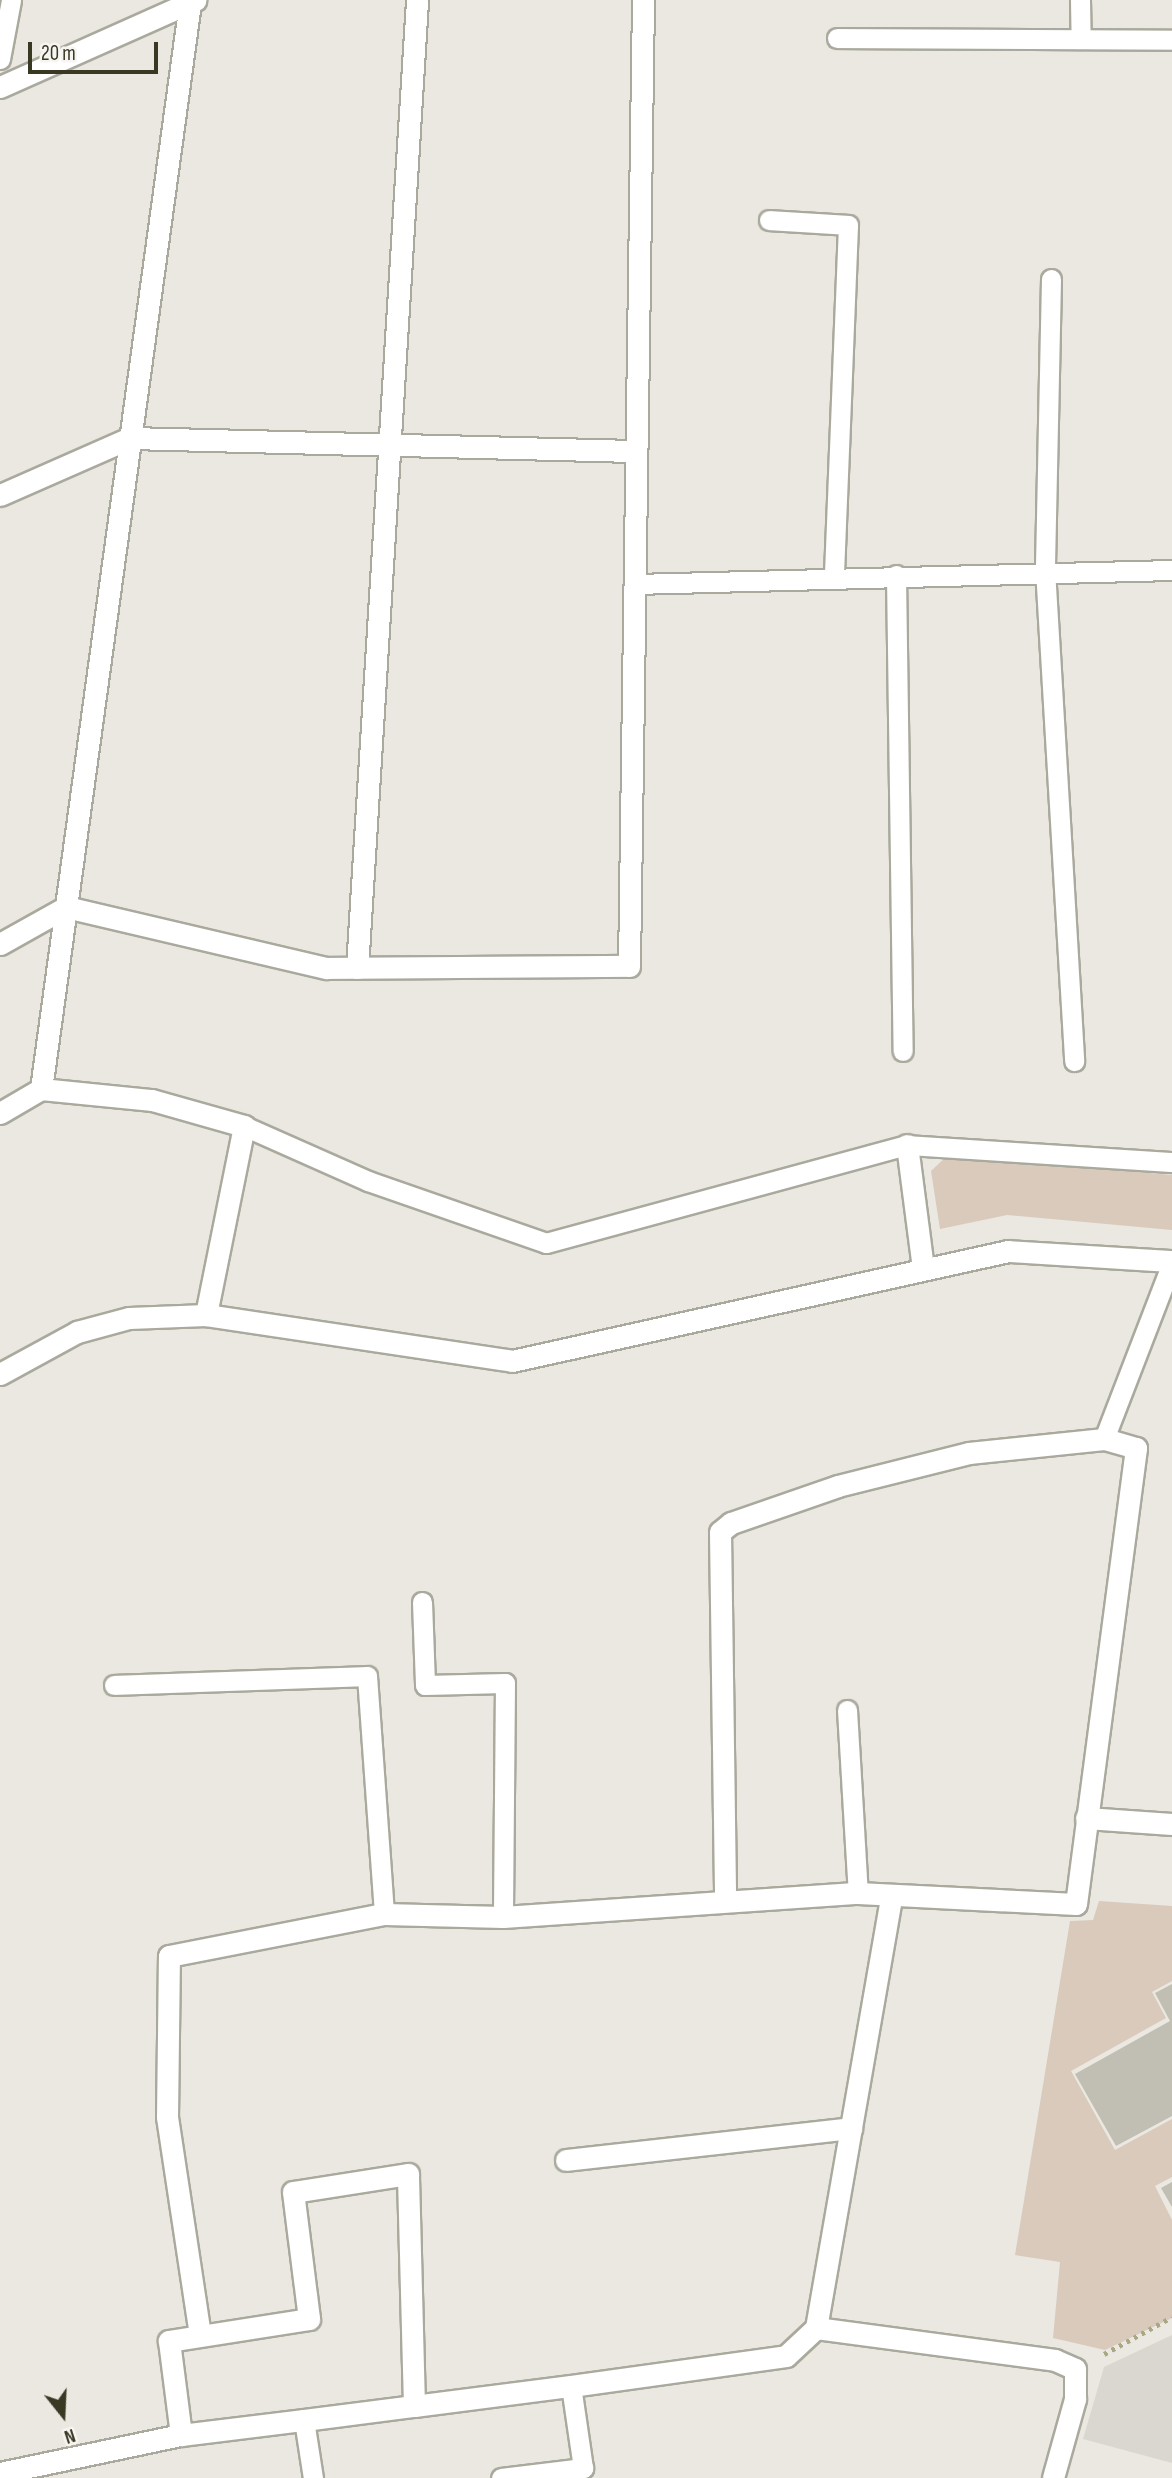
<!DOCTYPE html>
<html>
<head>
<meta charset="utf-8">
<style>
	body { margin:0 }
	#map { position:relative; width:1172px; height:2478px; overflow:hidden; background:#eae8e1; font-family:"Sofia Sans Condensed",sans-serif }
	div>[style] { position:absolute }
	.built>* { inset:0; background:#d9d7cf }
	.green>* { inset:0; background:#d9cabc }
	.building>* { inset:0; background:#c1beb4 }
	.path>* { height:4.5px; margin-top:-2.25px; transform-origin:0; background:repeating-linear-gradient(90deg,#aaa785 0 3.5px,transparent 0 8.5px) }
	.roads { filter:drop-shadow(2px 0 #aaa99d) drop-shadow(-2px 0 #aaa99d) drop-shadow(0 2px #aaa99d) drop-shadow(0 -2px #aaa99d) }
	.service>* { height:19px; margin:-9.5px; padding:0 9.5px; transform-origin:9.5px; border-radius:9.5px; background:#fff }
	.minor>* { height:21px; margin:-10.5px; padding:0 10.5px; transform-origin:10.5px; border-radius:10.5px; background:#fff }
	.tertiary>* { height:21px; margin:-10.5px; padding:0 10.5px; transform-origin:10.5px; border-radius:10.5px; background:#fff }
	span { translate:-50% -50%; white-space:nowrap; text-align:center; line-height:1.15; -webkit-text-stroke:5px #f7f5f1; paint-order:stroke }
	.north { position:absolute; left:28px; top:2380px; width:70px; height:70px; -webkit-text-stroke:5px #f7f5f1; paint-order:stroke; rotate:162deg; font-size:19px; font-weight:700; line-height:28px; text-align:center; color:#383823 }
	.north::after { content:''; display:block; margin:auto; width:24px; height:32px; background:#383823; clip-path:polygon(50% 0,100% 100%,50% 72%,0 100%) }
	.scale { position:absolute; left:28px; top:42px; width:130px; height:32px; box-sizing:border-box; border:4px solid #383823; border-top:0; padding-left:9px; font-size:21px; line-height:24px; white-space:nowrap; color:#383823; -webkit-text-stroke:5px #f7f5f1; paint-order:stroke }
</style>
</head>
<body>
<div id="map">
	<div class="built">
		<div style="clip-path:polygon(1172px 2335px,1172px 2463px,1083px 2439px,1104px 2367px)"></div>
	</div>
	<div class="green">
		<div style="clip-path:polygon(948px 1155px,1172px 1175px,1172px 1230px,1007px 1215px,940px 1229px,931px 1171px)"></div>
		<div style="clip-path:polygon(1099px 1901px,1172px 1906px,1172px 1981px,1152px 1992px,1166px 2018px,1071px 2071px,1115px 2150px,1172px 2119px,1172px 2177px,1155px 2186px,1172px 2220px,1172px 2318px,1105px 2350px,1053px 2338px,1060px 2262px,1015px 2255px,1070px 1921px,1093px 1920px)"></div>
	</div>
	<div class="building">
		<div style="clip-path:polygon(1172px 1984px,1172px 2116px,1116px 2146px,1075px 2074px,1170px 2021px,1155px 1993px)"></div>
		<div style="clip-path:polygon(1172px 2182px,1172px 2207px,1161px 2188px)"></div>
	</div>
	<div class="path">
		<div style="left:1104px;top:2354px;width:77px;rotate:-28.6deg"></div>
	</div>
	<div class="roads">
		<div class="service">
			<div style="left:1080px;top:0;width:39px;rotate:89deg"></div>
			<div style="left:837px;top:38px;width:335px;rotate:0.3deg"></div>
			<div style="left:0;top:59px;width:60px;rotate:-79.4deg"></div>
			<div style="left:769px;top:220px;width:79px;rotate:3.6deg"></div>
			<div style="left:848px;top:225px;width:352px;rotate:92.3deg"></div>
			<div style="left:1051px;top:279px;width:290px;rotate:91.2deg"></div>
			<div style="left:1045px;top:569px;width:493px;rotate:86.6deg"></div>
			<div style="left:896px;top:575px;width:476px;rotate:89.2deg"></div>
			<div style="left:634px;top:584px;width:538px;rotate:-1.49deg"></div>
			<div style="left:244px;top:1126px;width:136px;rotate:23.9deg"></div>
			<div style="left:368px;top:1181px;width:188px;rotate:19.2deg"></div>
			<div style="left:546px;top:1243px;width:374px;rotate:-15.2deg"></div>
			<div style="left:907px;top:1145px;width:266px;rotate:3.7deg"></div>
			<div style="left:1104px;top:1439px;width:189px;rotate:-68.9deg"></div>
			<div style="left:422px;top:1602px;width:83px;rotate:87.9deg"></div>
			<div style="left:425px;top:1685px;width:80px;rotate:-1.4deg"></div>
			<div style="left:505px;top:1683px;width:234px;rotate:90.5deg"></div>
			<div style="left:114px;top:1685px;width:253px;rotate:-2deg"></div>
			<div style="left:367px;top:1676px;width:239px;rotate:85.9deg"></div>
			<div style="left:847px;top:1710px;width:183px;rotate:86.6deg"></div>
			<div style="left:304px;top:2420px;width:59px;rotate:81.2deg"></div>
			<div style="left:501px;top:2478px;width:83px;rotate:-7deg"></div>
			<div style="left:583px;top:2468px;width:83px;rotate:-98.3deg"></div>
		</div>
		<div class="minor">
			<div style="left:0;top:87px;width:214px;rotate:-24deg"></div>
			<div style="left:0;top:495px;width:142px;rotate:-23.7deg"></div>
			<div style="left:130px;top:438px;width:504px;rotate:1.48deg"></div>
			<div style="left:0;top:944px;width:76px;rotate:-29.3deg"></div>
			<div style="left:66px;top:907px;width:268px;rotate:13.2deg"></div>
			<div style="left:327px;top:968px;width:302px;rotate:-0.4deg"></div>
			<div style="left:629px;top:966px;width:966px;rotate:-89.17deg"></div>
			<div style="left:357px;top:968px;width:970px;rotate:-86.45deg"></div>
			<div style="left:41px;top:1089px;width:1097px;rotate:-82.19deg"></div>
			<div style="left:907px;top:1145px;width:125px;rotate:82.6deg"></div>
			<div style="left:0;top:1374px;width:88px;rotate:-28.6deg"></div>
			<div style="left:77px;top:1332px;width:54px;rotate:-15.1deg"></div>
			<div style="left:129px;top:1318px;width:77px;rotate:-2.2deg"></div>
			<div style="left:206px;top:1315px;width:309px;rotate:8.5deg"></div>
			<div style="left:512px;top:1361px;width:508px;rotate:-12.5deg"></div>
			<div style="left:1008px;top:1251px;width:164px;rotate:3.5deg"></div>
			<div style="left:1086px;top:1818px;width:86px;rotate:4deg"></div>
			<div style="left:566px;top:2160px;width:287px;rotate:-6.4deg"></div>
			<div style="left:816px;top:2328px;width:437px;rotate:-80.1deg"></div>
			<div style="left:200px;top:2335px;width:220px;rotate:-98.6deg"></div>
			<div style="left:167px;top:2117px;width:161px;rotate:-89.3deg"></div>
			<div style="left:169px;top:1956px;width:219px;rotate:-11.1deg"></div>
			<div style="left:384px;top:1914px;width:119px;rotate:1.4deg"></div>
			<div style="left:503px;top:1917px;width:356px;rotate:-3.9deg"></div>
			<div style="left:858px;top:1893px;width:218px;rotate:2.9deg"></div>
			<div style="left:1076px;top:1904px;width:460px;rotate:-82.5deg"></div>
			<div style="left:1136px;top:1448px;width:33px;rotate:-164deg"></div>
			<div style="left:1104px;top:1439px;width:136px;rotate:174.1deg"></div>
			<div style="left:969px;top:1453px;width:135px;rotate:165.9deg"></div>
			<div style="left:838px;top:1486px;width:113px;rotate:160.9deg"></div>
			<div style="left:731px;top:1523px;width:14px;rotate:141deg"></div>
			<div style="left:720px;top:1532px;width:369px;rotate:89.2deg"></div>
			<div style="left:414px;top:2406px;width:232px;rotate:-91.5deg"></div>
			<div style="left:408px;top:2174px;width:116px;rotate:171.1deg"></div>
			<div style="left:293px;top:2192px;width:128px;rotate:82.8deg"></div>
			<div style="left:309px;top:2319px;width:142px;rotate:171.1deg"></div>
			<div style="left:169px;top:2341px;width:95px;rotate:82.7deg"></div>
			<div style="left:181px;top:2435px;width:124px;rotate:-7deg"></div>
			<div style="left:304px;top:2420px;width:111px;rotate:-7.3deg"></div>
			<div style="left:414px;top:2406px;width:158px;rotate:-7.3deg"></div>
			<div style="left:571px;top:2386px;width:217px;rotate:-7.9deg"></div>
			<div style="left:786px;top:2356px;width:41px;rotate:-43deg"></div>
			<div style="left:816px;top:2328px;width:241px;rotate:7.6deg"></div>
			<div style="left:1055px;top:2360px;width:22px;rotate:24deg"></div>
			<div style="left:1075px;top:2369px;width:30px;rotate:90deg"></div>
			<div style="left:1075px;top:2399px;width:82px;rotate:105.6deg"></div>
			<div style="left:0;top:2473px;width:185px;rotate:-11.9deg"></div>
		</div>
		<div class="tertiary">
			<div style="left:0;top:1113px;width:48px;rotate:-30.3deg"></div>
			<div style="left:41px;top:1089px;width:112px;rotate:5.7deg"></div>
			<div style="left:152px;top:1100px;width:96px;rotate:15.8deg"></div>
			<div style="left:244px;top:1126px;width:193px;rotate:101.4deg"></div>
		</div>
	</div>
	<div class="north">N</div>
	<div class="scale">20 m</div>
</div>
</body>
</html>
